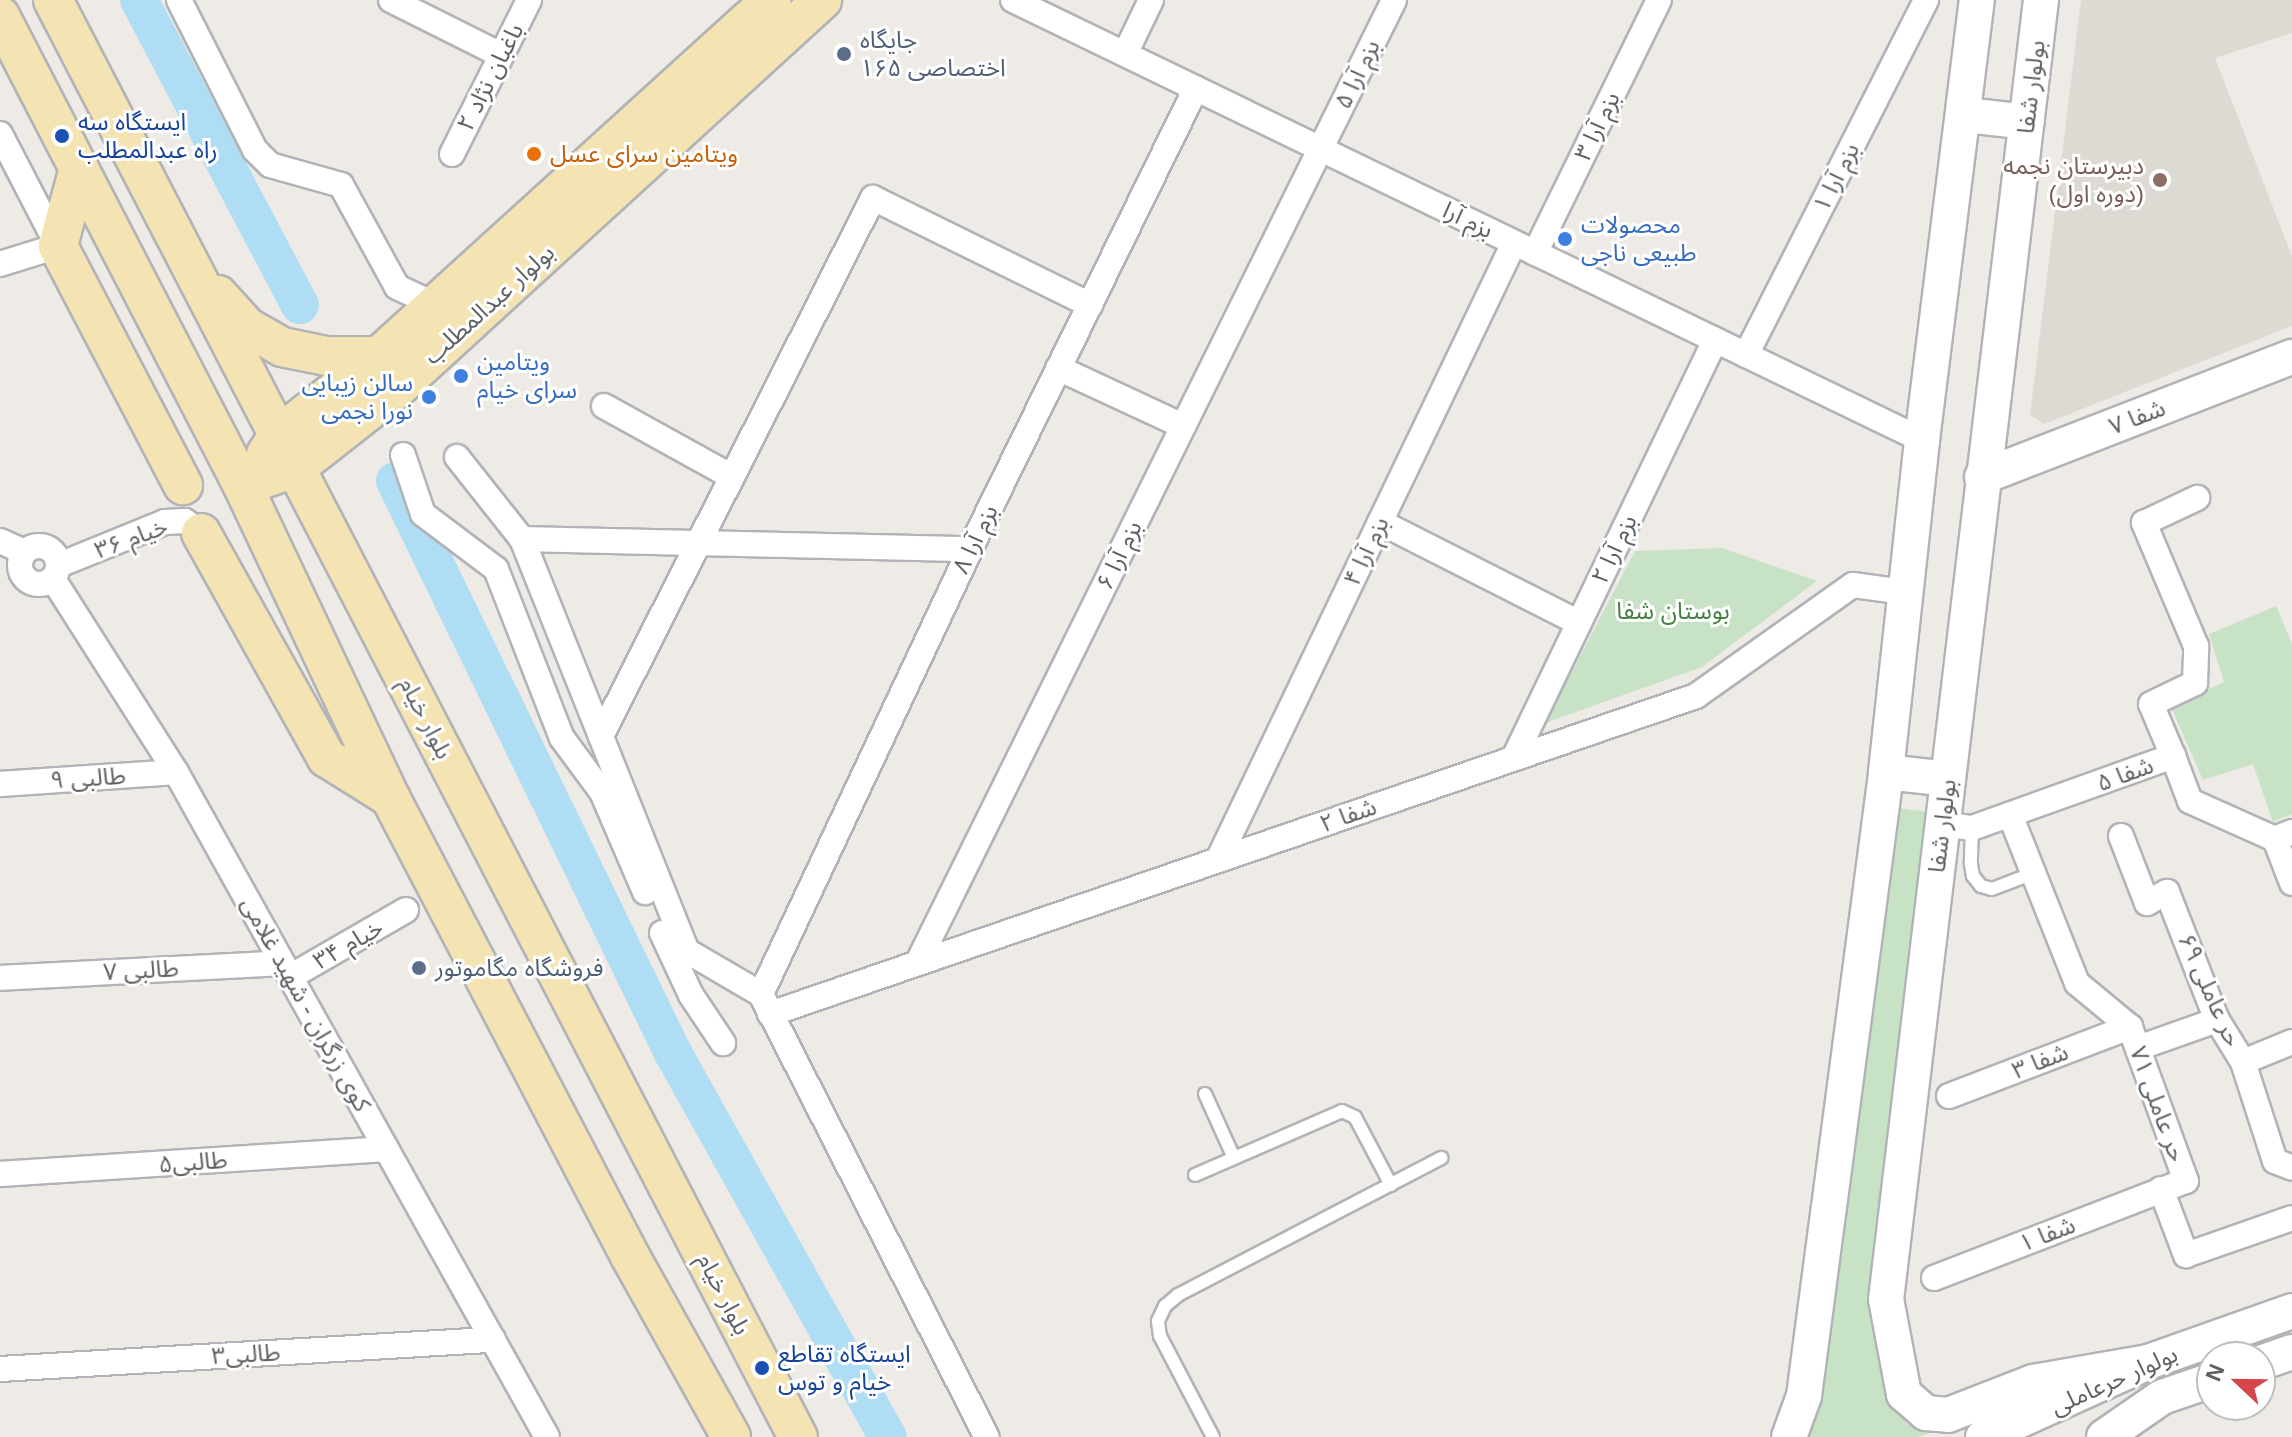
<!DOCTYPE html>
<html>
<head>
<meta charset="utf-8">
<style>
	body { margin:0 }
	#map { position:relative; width:2292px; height:1437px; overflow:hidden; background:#eeebe6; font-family:Arial,"Noto Sans Arabic",sans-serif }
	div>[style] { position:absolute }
	.education>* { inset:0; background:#dddad4 }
	.green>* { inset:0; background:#c8e2c5 }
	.river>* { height:38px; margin:-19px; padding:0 19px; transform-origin:19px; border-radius:19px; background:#afddf4 }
	.roads { filter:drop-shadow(2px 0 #b1b3b6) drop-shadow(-2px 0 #b1b3b6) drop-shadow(0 2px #b1b3b6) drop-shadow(0 -2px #b1b3b6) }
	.lane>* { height:12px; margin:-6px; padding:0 6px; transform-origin:6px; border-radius:6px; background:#fff }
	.street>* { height:24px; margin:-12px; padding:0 12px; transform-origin:12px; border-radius:12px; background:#fff }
	.street>.ring { margin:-12px; padding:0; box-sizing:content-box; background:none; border:24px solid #fff; border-radius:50% }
	.secondary>* { height:34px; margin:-17px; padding:0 17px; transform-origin:17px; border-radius:17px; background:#fff }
	.primary>* { height:38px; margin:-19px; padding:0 19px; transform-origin:19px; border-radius:19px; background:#f5e4b3 }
	.dots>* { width:22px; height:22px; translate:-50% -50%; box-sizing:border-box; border:4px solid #fff; border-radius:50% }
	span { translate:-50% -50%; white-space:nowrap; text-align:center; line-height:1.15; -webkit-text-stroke:6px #fff; paint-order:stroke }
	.service-label { font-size:24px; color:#4e5e75 }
	.left { translate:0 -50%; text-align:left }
	.street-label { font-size:24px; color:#5d6164 }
	.transit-label { font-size:24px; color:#164399 }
	.food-label { font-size:24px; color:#c56008 }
	.education-label { font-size:24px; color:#785e54 }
	.right { translate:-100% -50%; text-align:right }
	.shop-label { font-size:24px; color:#366cbe }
	.park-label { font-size:24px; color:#448040 }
	.north { position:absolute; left:2196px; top:1341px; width:80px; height:80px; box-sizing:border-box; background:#fff; border:2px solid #bec0c1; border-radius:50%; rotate:292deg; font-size:22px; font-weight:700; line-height:32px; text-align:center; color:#5d6164 }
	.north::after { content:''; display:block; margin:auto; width:28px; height:36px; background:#d34649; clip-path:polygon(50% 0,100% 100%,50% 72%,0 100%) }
</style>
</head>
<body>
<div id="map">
	<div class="education">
		<div style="clip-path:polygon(2081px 0,2292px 0,2292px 33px,2215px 58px,2292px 256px,2292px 326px,2044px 424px,2030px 415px)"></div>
	</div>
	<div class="green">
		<div style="clip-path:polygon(1722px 548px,1817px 581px,1702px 667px,1545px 723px,1635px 551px)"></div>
		<div style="clip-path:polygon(2276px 606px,2292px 644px,2292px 814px,2273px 822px,2253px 764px,2203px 780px,2171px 707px,2224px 682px,2209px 634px)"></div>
		<div style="clip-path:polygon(1898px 808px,1928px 812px,1871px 1293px,1887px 1400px,1907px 1424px,1935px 1431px,1918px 1437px,1806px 1437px,1816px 1406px,1836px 1292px)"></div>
	</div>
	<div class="river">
		<div style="left:139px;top:0;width:345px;rotate:62.2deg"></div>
		<div style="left:395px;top:481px;width:636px;rotate:64.08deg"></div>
		<div style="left:673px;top:1053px;width:440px;rotate:60.8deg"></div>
	</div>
	<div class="roads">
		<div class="lane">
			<div style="left:1972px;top:828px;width:36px;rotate:92deg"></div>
			<div style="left:1971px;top:864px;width:12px;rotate:81deg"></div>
			<div style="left:1973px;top:876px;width:13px;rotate:51deg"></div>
			<div style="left:1981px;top:886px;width:11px;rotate:15deg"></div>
			<div style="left:1992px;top:889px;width:45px;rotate:-20.9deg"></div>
			<div style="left:1205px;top:1094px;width:70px;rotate:65.6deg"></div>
			<div style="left:1195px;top:1175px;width:160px;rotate:-23.5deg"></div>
			<div style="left:1342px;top:1111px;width:14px;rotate:25deg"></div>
			<div style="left:1355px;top:1117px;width:77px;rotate:62.1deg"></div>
			<div style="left:1213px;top:1437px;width:114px;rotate:-117.7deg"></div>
			<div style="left:1160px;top:1336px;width:15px;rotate:-98deg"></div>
			<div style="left:1158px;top:1321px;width:17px;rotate:-65deg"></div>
			<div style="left:1165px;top:1306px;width:17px;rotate:-40deg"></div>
			<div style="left:1178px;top:1295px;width:297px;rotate:-27.5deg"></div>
		</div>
		<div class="street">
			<div style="left:179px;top:0;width:168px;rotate:63.1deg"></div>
			<div style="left:255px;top:150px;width:21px;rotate:45deg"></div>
			<div style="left:270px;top:165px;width:74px;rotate:15.7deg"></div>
			<div style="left:341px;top:185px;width:116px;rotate:61.2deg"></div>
			<div style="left:397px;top:287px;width:43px;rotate:24.8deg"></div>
			<div style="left:391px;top:0;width:123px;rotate:26.6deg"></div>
			<div style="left:1013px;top:0;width:1010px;rotate:25.83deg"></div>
			<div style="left:1125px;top:54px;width:60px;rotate:-64.3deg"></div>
			<div style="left:0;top:134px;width:126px;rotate:62.6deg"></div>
			<div style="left:58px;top:246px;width:61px;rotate:162.8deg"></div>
			<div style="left:452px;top:154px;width:172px;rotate:-63.4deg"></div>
			<div style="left:1535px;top:253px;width:282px;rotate:-63.9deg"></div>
			<div style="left:1746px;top:355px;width:398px;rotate:-63.1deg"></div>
			<div style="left:1058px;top:368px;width:138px;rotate:24.9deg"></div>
			<div style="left:604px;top:406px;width:146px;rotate:29deg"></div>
			<div style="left:403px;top:455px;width:62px;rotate:71.3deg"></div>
			<div style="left:423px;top:514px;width:91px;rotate:37deg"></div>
			<div style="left:496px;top:569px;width:181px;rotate:68.7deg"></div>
			<div style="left:562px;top:738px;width:67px;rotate:53.5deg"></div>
			<div style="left:602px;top:792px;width:109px;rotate:66.7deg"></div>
			<div style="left:457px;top:457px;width:105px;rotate:51.6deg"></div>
			<div style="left:522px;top:539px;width:444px;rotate:68.2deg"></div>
			<div style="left:687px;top:951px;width:86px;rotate:30.2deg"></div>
			<div style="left:761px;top:994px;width:497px;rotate:63deg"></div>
			<div style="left:1380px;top:522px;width:223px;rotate:26.9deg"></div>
			<div style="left:522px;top:539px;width:448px;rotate:1.3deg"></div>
			<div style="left:0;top:541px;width:27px;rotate:24deg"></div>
			<div class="ring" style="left:20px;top:546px;width:14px;height:14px"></div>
			<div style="left:59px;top:565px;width:114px;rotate:-22.1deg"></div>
			<div style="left:165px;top:522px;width:20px;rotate:-3deg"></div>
			<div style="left:185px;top:521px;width:20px;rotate:37deg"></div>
			<div style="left:53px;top:579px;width:229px;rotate:57.5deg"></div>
			<div style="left:176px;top:772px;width:761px;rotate:60.84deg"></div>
			<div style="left:601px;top:736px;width:603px;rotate:-63.18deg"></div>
			<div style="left:873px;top:198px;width:242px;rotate:26.2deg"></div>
			<div style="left:2173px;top:756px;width:56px;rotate:-112.9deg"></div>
			<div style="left:2151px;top:704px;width:49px;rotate:-25.5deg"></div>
			<div style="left:2195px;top:683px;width:37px;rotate:-88deg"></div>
			<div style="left:2196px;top:646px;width:134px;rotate:-112.9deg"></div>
			<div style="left:2144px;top:523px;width:59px;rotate:-25.3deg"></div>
			<div style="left:1514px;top:758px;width:464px;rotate:-64.3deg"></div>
			<div style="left:0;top:784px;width:176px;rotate:-3.9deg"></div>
			<div style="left:1943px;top:824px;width:29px;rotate:8deg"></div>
			<div style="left:1972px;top:828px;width:214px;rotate:-19.7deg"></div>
			<div style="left:2173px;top:756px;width:48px;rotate:69.3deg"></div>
			<div style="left:2190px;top:801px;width:93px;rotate:24.1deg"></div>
			<div style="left:2292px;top:832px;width:18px;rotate:158deg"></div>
			<div style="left:2275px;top:839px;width:47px;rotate:68.9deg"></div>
			<div style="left:2121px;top:836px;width:72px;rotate:68.8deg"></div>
			<div style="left:2147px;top:903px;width:23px;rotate:-29deg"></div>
			<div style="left:2167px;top:892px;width:137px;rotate:68.7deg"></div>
			<div style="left:2217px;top:1020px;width:49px;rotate:58.2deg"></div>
			<div style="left:2243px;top:1062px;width:104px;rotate:72.1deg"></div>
			<div style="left:2275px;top:1161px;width:18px;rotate:22deg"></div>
			<div style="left:1218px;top:860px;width:684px;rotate:-64.37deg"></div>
			<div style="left:662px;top:933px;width:68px;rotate:64.9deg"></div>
			<div style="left:691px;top:995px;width:58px;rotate:56.3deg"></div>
			<div style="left:918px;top:962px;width:1073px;rotate:-63.67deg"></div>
			<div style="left:290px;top:977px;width:134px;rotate:-30deg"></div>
			<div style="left:0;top:978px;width:282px;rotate:-3deg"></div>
			<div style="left:761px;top:994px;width:492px;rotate:-64.8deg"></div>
			<div style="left:970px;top:549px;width:513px;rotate:-63.88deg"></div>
			<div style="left:770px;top:1014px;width:979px;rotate:-18.95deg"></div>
			<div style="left:1696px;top:696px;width:192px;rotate:-35.3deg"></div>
			<div style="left:1853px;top:585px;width:51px;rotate:7.8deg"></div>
			<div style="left:2138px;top:1048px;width:84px;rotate:-19.5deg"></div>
			<div style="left:2243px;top:1062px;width:53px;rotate:-22.2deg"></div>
			<div style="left:1949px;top:1096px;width:194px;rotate:-20.9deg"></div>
			<div style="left:0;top:1174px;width:387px;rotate:-3.7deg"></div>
			<div style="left:2161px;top:1189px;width:71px;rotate:69.3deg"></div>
			<div style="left:2186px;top:1255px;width:112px;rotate:-19.2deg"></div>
			<div style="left:1934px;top:1278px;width:270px;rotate:-21.1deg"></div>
			<div style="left:2186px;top:1181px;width:164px;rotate:-110deg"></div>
			<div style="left:2130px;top:1027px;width:69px;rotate:-140.3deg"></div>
			<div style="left:2077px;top:983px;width:181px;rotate:-111.7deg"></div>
			<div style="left:0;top:1369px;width:494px;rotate:-3.4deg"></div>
		</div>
		<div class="secondary">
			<div style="left:2041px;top:0;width:1308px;rotate:96.8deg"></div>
			<div style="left:1886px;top:1299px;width:97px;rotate:79.3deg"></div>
			<div style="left:1904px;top:1394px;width:29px;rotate:41deg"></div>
			<div style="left:1926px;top:1413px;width:22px;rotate:5deg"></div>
			<div style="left:1948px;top:1415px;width:91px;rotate:-21.2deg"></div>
			<div style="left:2033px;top:1382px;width:117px;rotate:-9.9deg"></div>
			<div style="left:1966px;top:115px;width:61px;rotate:6.5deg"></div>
			<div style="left:1982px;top:477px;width:332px;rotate:-21.2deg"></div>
			<div style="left:1886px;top:772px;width:62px;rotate:6.4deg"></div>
			<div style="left:2260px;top:1363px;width:34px;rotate:-19deg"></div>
			<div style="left:1789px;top:1437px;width:44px;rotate:-69.9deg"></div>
			<div style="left:1804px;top:1396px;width:191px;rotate:-82.5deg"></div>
			<div style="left:1829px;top:1207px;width:439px;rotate:-82.5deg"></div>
			<div style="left:1886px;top:772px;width:334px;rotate:-83.8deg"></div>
			<div style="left:1922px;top:440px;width:443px;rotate:-82.9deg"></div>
			<div style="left:1983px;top:1437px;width:181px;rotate:-24.4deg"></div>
			<div style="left:2148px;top:1362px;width:153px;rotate:-19.5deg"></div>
			<div style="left:2104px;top:1437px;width:70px;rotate:-34.6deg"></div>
			<div style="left:2162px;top:1397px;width:53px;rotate:-18.8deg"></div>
		</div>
		<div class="primary">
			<div style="left:53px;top:0;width:1619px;rotate:62.6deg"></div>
			<div style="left:0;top:16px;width:529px;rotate:62.66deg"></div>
			<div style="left:243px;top:486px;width:346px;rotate:64.7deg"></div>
			<div style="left:391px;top:799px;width:516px;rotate:62.39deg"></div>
			<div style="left:630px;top:1256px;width:207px;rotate:60.8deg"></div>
			<div style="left:79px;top:168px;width:81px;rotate:105.1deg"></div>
			<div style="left:58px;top:246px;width:270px;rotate:62.4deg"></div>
			<div style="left:218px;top:295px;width:43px;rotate:47.8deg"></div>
			<div style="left:247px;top:327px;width:40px;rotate:29.7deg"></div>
			<div style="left:282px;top:347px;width:46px;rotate:11.3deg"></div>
			<div style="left:327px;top:356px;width:52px"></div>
			<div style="left:266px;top:454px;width:23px;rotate:-56deg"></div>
			<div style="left:279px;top:435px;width:127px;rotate:-38.3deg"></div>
			<div style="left:379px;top:356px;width:530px;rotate:-42.24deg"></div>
			<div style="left:243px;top:486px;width:57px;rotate:-19.4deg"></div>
			<div style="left:297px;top:467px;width:123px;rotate:-38.1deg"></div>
			<div style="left:394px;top:391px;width:580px;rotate:-42.41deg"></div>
			<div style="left:201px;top:533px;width:258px;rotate:60.8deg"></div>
			<div style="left:327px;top:758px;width:75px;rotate:32deg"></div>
		</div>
	</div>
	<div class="dots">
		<div style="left:844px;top:54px;background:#5c6f8a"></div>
		<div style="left:62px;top:136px;background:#1a4fb4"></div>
		<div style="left:534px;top:154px;background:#e8710a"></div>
		<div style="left:2160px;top:180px;background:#8d6e63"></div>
		<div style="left:1565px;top:239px;background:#3f7fe0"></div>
		<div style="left:461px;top:376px;background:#3f7fe0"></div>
		<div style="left:429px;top:397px;background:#3f7fe0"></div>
		<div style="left:419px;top:968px;background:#5c6f8a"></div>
		<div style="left:762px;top:1368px;background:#1a4fb4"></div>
	</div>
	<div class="service-label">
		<span class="left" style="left:860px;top:54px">جایگاه<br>اختصاصی ۱۶۵</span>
		<span class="left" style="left:435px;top:968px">فروشگاه مگاموتور</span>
	</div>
	<div class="street-label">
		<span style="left:1357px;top:74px;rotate:-64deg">بزم آرا ۵</span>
		<span style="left:490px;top:77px;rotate:-63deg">باغبان نژاد ۲</span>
		<span style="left:2031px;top:87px;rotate:-83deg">بولوار شفا</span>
		<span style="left:1597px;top:126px;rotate:-64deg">بزم آرا ۳</span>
		<span style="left:1836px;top:177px;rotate:-63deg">بزم آرا ۱</span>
		<span style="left:1468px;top:220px;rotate:26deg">بزم آرا</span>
		<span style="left:489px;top:304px;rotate:-42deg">بولوار عبدالمطلب</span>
		<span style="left:2137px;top:417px;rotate:-21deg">شفا ۷</span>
		<span style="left:131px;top:538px;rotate:-20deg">خیام ۳۶</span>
		<span style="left:975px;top:539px;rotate:-64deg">بزم آرا ۸</span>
		<span style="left:1614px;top:549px;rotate:-64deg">بزم آرا ۲</span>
		<span style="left:1366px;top:551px;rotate:-64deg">بزم آرا ۴</span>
		<span style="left:1119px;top:555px;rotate:-64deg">بزم آرا ۶</span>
		<span style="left:426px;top:718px;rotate:63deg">بلوار خیام</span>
		<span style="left:2125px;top:774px;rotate:-20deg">شفا ۵</span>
		<span style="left:88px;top:778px;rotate:-4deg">طالبی ۹</span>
		<span style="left:1348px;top:815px;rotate:-19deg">شفا ۲</span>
		<span style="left:1942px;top:826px;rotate:-83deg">بولوار شفا</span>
		<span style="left:348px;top:944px;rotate:-30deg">خیام ۳۴</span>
		<span style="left:141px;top:970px;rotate:-3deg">طالبی ۷</span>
		<span style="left:2210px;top:990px;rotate:66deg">حر عاملی ۶۹</span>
		<span style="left:306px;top:1004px;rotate:61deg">کوی زرگران - شهید غلامی</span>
		<span style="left:2040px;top:1061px;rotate:-21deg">شفا ۳</span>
		<span style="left:2158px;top:1104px;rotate:70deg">حر عاملی ۷۱</span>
		<span style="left:193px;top:1162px;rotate:-4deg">طالبی۵</span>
		<span style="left:2047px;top:1234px;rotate:-21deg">شفا ۱</span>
		<span style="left:724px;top:1294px;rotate:63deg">بلوار خیام</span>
		<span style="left:246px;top:1354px;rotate:-3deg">طالبی۳</span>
		<span style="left:2114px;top:1380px;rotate:-24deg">بولوار حرعاملی</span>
	</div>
	<div class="transit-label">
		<span class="left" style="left:78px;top:136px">ایستگاه سه<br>راه عبدالمطلب</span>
		<span class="left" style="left:778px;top:1368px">ایستگاه تقاطع<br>خیام و توس</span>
	</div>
	<div class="food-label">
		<span class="left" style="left:550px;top:154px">ویتامین سرای عسل</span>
	</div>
	<div class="education-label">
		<span class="right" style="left:2144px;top:180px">دبیرستان نجمه<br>(دوره اول)</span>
	</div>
	<div class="shop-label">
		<span class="left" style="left:1581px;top:239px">محصولات<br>طبیعی ناجی</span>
		<span class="left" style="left:477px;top:376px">ویتامین<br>سرای خیام</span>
		<span class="right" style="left:413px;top:397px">سالن زیبایی<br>نورا نجمی</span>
	</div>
	<div class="park-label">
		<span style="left:1673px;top:611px">بوستان شفا</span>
	</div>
	<div class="north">N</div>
</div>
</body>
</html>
